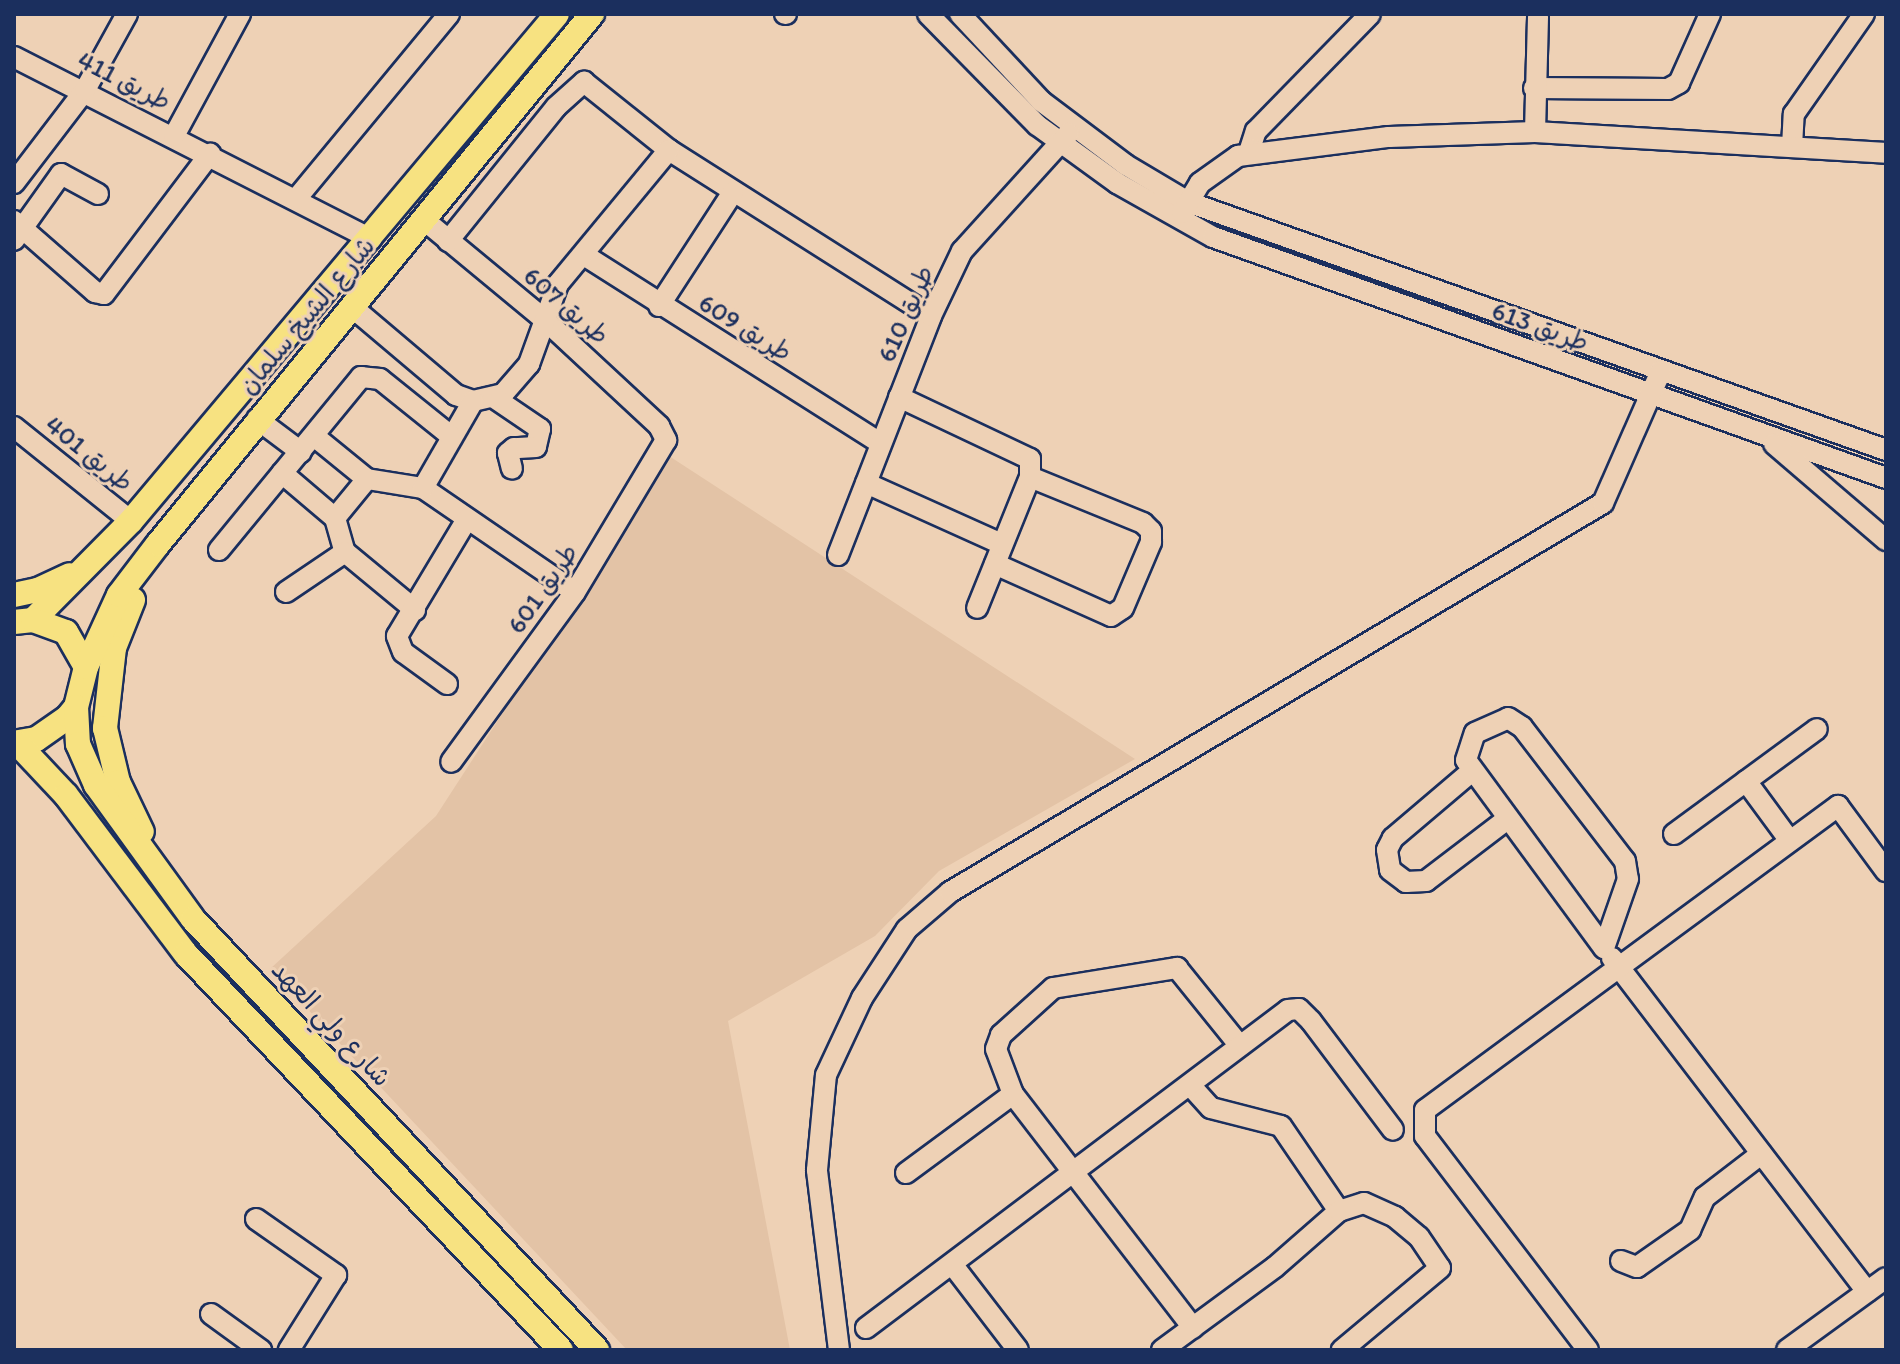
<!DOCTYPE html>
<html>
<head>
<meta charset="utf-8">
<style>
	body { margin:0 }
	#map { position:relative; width:1900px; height:1364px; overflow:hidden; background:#eed1b5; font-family:Itim,"Playpen Sans Arabic",sans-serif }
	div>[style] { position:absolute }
	.built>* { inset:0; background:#e3c3a6 }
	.roads { filter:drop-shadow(2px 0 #1b2f5e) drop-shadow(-2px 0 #1b2f5e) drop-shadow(0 2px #1b2f5e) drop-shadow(0 -2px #1b2f5e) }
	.minor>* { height:20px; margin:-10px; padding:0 10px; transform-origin:10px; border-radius:10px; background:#eed1b5 }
	.major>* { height:24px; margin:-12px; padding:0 12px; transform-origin:12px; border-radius:12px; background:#f7e281 }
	span { translate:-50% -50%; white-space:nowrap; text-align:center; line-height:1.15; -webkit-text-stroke:6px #eed1b5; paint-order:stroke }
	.street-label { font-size:26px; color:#1b2f5e }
	.frame { position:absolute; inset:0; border:16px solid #1b2f5e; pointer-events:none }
</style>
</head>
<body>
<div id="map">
	<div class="built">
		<div style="clip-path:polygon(669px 456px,1135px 759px,939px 871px,875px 936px,728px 1021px,790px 1350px,627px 1350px,270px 969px,436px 816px)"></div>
	</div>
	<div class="roads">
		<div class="minor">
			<div style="left:785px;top:14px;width:1px"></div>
			<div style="left:928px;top:14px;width:156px;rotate:45.5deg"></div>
			<div style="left:1037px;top:125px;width:99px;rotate:35.9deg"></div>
			<div style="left:1117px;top:183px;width:110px;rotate:29.4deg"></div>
			<div style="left:1213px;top:237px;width:715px;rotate:19.7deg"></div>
			<div style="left:960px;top:14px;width:119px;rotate:47deg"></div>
			<div style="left:1041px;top:101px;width:106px;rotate:37deg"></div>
			<div style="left:1126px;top:165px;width:72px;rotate:30.8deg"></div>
			<div style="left:1188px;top:202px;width:741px;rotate:19.56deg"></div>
			<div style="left:14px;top:57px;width:401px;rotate:27deg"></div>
			<div style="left:1534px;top:88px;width:134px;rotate:0.4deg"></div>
			<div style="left:1668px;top:89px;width:13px;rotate:-29deg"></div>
			<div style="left:1679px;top:83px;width:76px;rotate:-65.8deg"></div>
			<div style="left:1535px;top:132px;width:115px;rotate:-88.5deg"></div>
			<div style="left:174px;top:136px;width:139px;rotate:-61.6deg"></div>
			<div style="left:1792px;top:147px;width:33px;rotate:-87deg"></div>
			<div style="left:1794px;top:114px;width:122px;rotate:-55deg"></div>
			<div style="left:1249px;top:152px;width:22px;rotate:-72deg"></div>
			<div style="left:1256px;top:131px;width:163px;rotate:-45.7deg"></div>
			<div style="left:14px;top:183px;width:117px;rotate:-52.6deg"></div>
			<div style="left:85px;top:90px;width:87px;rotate:-61.1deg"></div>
			<div style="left:296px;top:199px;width:240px;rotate:-50.4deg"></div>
			<div style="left:1182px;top:213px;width:35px;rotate:-59deg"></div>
			<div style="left:1200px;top:183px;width:47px;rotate:-35.4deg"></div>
			<div style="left:1238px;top:156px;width:152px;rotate:-7.2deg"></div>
			<div style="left:1389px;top:137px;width:146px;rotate:-2deg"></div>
			<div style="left:1535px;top:132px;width:352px;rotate:3.4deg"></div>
			<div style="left:423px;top:219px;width:158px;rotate:39.6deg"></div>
			<div style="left:545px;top:320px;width:156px;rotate:42.9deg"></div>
			<div style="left:659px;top:426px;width:16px;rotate:63deg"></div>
			<div style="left:666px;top:440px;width:177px;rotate:120.9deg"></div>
			<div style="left:575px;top:592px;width:210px;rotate:126.1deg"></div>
			<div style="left:14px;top:221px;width:108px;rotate:41.2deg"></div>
			<div style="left:95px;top:292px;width:9px;rotate:13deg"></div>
			<div style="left:104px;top:294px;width:176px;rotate:-52.9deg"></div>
			<div style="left:14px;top:240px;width:81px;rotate:-54.5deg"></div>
			<div style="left:61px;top:174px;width:42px;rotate:28.4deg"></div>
			<div style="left:448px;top:241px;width:172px;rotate:-51.1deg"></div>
			<div style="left:556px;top:107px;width:38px;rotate:-42deg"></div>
			<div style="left:584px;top:82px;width:109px;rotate:38.7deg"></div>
			<div style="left:669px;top:150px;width:310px;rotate:32.4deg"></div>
			<div style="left:584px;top:255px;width:351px;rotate:32.4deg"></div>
			<div style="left:659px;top:306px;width:136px;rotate:-57deg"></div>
			<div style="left:352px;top:307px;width:136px;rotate:40.2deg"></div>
			<div style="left:456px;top:395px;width:18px;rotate:19deg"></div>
			<div style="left:473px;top:401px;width:31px;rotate:-13deg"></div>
			<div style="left:503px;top:394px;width:40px;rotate:-49deg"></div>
			<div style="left:529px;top:364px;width:85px;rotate:-70.1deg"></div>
			<div style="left:558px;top:284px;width:174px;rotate:-50.4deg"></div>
			<div style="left:493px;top:397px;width:57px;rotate:34.2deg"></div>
			<div style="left:540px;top:429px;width:18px;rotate:103deg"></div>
			<div style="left:536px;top:447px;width:22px;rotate:177deg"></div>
			<div style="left:514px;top:448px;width:8px;rotate:140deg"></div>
			<div style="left:508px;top:453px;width:16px;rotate:76deg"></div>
			<div style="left:899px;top:397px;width:145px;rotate:25.3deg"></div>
			<div style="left:1030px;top:459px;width:18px;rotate:90deg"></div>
			<div style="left:1030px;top:477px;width:141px;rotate:112deg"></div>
			<div style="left:257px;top:419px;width:55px;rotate:36.9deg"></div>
			<div style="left:14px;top:427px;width:150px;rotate:38.8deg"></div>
			<div style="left:314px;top:436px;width:68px;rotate:39.1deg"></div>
			<div style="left:367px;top:479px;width:57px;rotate:9.1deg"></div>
			<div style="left:423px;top:488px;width:184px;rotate:34.4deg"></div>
			<div style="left:1774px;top:444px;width:148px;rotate:40.6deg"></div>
			<div style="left:282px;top:473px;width:70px;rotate:40.3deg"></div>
			<div style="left:367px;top:479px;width:50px;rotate:129.4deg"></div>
			<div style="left:335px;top:518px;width:35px;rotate:74deg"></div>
			<div style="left:345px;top:552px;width:91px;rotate:39.6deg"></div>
			<div style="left:866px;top:483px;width:149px;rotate:24.2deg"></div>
			<div style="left:423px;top:488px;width:100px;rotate:-60.1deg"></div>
			<div style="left:219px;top:550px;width:224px;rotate:-50.6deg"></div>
			<div style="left:361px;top:377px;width:19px;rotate:6deg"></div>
			<div style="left:380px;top:379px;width:91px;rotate:38.8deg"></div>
			<div style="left:838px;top:555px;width:256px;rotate:-68.7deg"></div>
			<div style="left:931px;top:316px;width:72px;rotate:-64.5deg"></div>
			<div style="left:962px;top:251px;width:159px;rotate:-47.8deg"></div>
			<div style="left:995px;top:564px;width:127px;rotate:24.1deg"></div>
			<div style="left:1111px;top:616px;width:14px;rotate:-34deg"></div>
			<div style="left:1123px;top:608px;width:72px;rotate:-67deg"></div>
			<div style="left:1151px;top:542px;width:11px;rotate:-90deg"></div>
			<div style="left:1151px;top:531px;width:11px;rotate:-135deg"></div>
			<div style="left:1143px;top:523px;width:122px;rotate:-157.8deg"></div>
			<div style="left:286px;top:592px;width:71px;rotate:-34.1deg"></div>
			<div style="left:447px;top:684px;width:54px;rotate:-144deg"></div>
			<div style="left:403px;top:652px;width:17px;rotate:-111deg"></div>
			<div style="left:397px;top:636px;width:136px;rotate:-59.1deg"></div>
			<div style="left:1508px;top:718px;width:17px;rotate:33deg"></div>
			<div style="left:1522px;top:727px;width:169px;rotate:52.5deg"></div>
			<div style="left:1625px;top:861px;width:18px;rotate:81deg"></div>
			<div style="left:1628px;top:879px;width:73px;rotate:109.2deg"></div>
			<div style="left:1604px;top:948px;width:233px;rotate:-126.3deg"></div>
			<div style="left:1466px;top:760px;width:28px;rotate:-72deg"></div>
			<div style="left:1475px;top:733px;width:36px;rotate:-24deg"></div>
			<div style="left:1472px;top:771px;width:104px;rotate:139.7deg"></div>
			<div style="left:1393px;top:838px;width:13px;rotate:117deg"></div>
			<div style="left:1387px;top:850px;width:20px;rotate:81deg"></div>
			<div style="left:1390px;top:870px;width:20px;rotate:37deg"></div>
			<div style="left:1406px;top:882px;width:20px;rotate:-3deg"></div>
			<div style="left:1426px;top:881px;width:101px;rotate:-37.3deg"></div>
			<div style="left:1746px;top:781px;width:74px;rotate:53.7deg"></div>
			<div style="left:1674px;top:834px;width:177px;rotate:-36.3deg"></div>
			<div style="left:1612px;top:958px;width:420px;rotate:52.6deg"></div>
			<div style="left:1190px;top:1085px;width:31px;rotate:48deg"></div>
			<div style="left:1211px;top:1108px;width:72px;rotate:14.4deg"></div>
			<div style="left:1281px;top:1126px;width:103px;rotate:55.7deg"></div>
			<div style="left:1013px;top:1094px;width:295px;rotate:52.4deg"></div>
			<div style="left:906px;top:1173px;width:133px;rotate:-36.4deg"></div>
			<div style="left:1013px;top:1094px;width:48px;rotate:-110.7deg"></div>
			<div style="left:996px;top:1049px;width:15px;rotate:-70deg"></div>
			<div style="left:1001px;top:1035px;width:70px;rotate:-42.1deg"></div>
			<div style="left:1053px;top:988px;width:126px;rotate:-9.2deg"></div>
			<div style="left:1177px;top:968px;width:100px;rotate:51.1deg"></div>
			<div style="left:256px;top:1219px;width:98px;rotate:35deg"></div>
			<div style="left:336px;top:1275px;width:89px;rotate:122.1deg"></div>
			<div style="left:1621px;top:1261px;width:17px;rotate:21deg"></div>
			<div style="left:1637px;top:1267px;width:65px;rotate:-34.9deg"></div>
			<div style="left:1690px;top:1230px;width:36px;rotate:-66deg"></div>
			<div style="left:1705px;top:1197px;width:71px;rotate:-37.5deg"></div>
			<div style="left:952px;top:1264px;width:108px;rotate:52.5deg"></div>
			<div style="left:211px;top:1314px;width:62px;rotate:35.8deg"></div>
			<div style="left:866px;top:1328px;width:528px;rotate:-37deg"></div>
			<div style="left:1288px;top:1010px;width:11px;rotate:-5deg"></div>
			<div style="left:1299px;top:1009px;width:17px;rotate:45deg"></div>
			<div style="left:1311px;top:1021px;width:136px;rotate:53deg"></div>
			<div style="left:839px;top:1350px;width:181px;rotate:-97deg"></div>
			<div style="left:817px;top:1170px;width:95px;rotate:-84.6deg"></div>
			<div style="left:826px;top:1075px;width:85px;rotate:-64.9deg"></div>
			<div style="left:862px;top:998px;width:82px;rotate:-56.9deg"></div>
			<div style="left:907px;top:929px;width:57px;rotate:-40.7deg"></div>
			<div style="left:950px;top:892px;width:760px;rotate:-30.78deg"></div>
			<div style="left:1603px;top:503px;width:144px;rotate:-66.3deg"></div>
			<div style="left:1162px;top:1350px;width:140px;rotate:-36.3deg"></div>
			<div style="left:1275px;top:1267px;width:85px;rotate:-41.2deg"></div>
			<div style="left:1339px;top:1211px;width:26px;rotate:-18deg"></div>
			<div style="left:1364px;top:1203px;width:34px;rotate:24deg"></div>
			<div style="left:1395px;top:1217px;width:31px;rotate:40deg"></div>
			<div style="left:1419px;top:1237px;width:37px;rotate:56deg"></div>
			<div style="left:1440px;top:1268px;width:128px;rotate:140.1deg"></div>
			<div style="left:1588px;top:1350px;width:269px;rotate:-127.3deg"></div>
			<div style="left:1425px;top:1136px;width:26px;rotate:-90deg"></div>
			<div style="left:1425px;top:1110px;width:513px;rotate:-36.36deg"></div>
			<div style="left:1838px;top:806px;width:81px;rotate:53.6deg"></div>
			<div style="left:1787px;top:1350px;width:122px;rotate:-36deg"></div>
		</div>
		<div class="major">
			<div style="left:14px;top:595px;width:25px;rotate:-12deg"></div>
			<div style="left:38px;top:590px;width:35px;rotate:-25deg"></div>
			<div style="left:133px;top:600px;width:52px;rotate:111.6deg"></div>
			<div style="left:114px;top:648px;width:81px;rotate:96.4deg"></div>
			<div style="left:105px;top:728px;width:56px;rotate:76.5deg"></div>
			<div style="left:118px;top:782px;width:55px;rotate:64.4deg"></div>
			<div style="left:33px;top:620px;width:139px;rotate:-45.3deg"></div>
			<div style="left:131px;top:521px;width:662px;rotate:-49.96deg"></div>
			<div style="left:14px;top:622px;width:19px;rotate:-6deg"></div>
			<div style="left:33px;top:620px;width:35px;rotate:20deg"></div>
			<div style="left:66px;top:632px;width:40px;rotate:60.3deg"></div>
			<div style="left:86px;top:667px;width:41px;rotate:104deg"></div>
			<div style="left:76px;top:707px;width:13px;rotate:129deg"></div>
			<div style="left:68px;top:717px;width:39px;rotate:145deg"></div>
			<div style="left:36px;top:739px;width:22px;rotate:170deg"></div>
			<div style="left:86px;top:667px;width:79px;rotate:-65.4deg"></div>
			<div style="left:119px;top:595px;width:64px;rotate:-52.6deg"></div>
			<div style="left:158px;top:544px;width:685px;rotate:-50.69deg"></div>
			<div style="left:76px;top:707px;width:37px;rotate:87deg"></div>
			<div style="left:78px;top:744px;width:45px;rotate:66.3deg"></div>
			<div style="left:96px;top:785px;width:165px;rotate:54.1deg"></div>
			<div style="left:193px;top:919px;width:591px;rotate:46.85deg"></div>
			<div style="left:17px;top:743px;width:71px;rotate:46.7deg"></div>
			<div style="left:66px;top:795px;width:199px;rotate:53deg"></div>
			<div style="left:186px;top:954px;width:545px;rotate:46.56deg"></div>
		</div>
	</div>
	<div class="street-label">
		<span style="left:124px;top:81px;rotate:27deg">طريق 411</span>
		<span style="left:566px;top:306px;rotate:41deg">طريق 607</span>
		<span style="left:906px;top:314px;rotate:-66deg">طريق 610</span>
		<span style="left:307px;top:316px;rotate:-50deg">شارع الشيخ سلمان</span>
		<span style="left:1540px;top:327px;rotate:20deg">طريق 613</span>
		<span style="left:745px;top:328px;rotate:32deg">طريق 609</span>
		<span style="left:89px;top:454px;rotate:39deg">طريق 401</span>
		<span style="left:543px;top:589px;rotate:-55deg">طريق 601</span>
		<span style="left:331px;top:1024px;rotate:47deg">شارع ولي العهد</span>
	</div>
	<div class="frame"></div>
</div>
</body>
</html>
